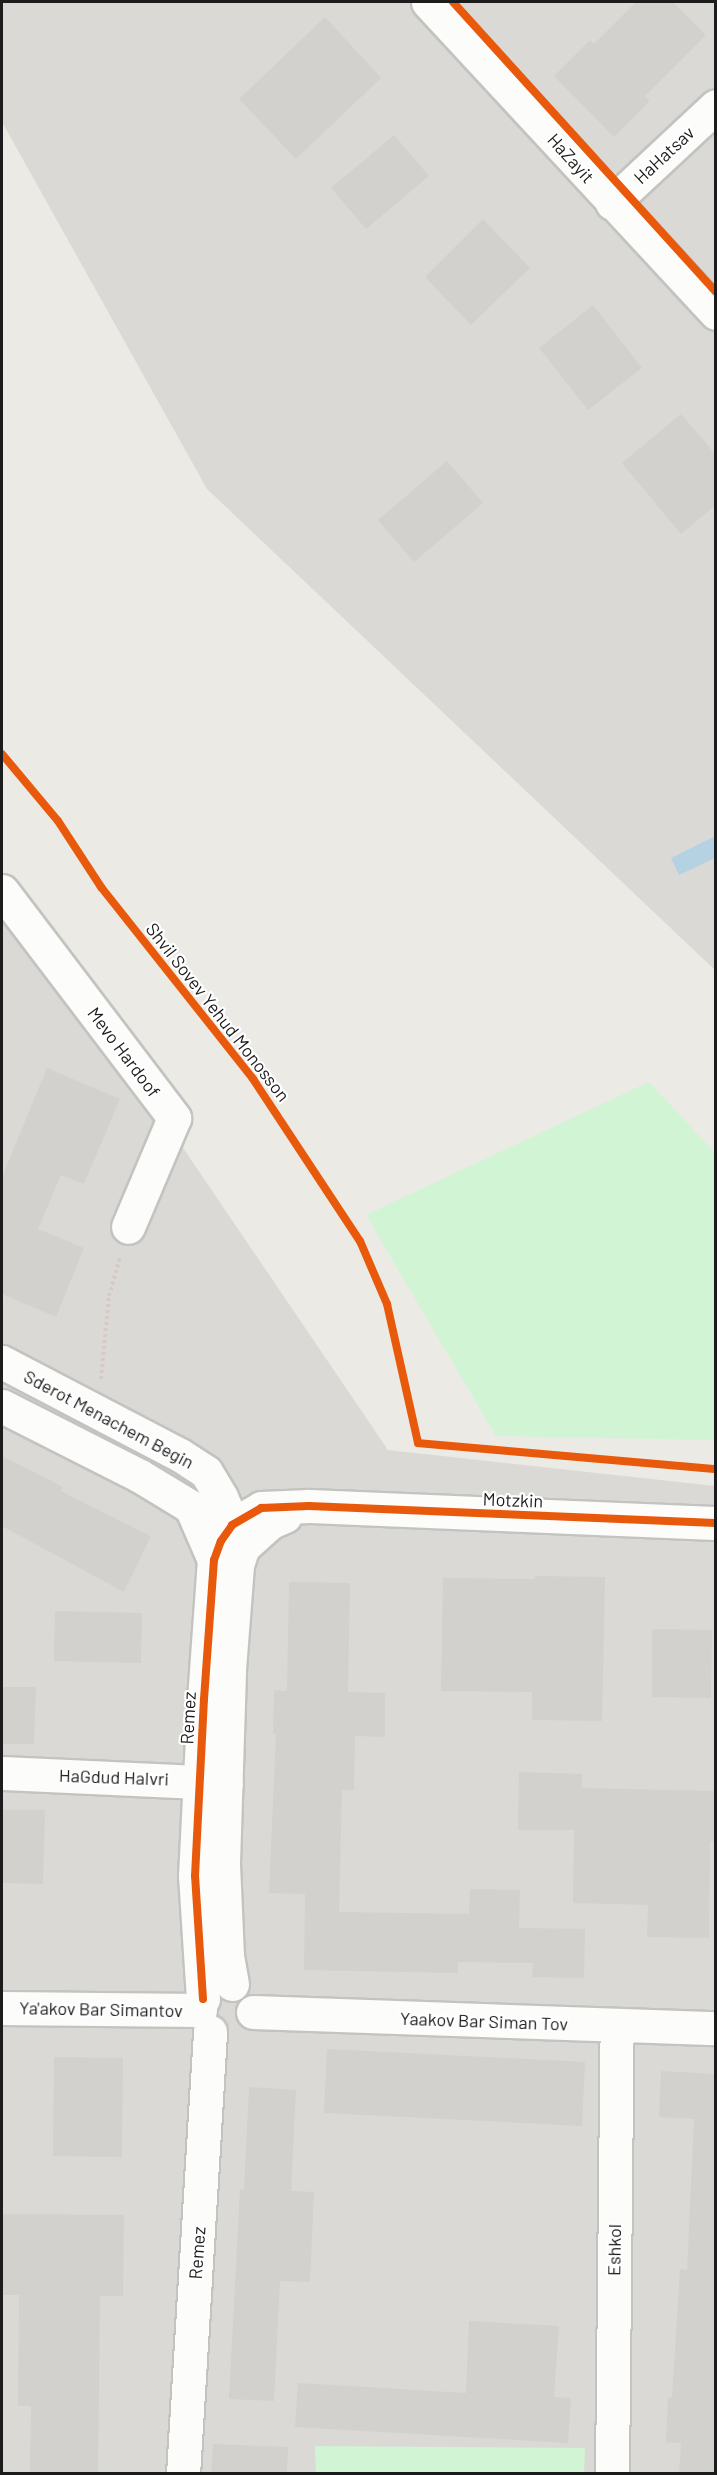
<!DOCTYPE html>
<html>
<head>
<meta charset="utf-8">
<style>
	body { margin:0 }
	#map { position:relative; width:717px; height:2475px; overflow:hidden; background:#ebeae4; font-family:Barlow,sans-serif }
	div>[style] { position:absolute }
	.residential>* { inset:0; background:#dad9d6 }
	.park>* { inset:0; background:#d0f4d4 }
	.water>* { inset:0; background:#b4d2e1 }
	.building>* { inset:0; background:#d3d1cd }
	.path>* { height:4px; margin-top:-2px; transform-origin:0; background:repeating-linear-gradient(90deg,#d7c9c3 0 3px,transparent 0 6px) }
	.roads { filter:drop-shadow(2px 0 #c3c3c0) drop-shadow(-2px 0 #c3c3c0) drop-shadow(0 2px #c3c3c0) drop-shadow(0 -2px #c3c3c0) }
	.minor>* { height:33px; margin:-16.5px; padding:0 16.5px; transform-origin:16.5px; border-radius:16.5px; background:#fcfcfb }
	.tertiary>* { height:33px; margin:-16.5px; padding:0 16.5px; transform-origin:16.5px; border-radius:16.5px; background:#fcfcfb }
	.cycleway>* { height:8px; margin:-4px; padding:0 4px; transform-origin:4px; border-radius:4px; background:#e8590c }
	span { translate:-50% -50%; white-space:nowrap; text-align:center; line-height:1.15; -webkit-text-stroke:4.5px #fff; paint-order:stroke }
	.street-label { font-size:18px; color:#1c1c1c }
	.frame { position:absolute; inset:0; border:3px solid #1c1c1c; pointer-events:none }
</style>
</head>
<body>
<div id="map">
	<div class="residential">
		<div style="clip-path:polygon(2px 2px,715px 2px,715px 970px,207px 489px,2px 122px)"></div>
		<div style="clip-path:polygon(2px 881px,388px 1450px,715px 1486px,715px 2473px,2px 2473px)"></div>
	</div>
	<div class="park">
		<div style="clip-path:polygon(649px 1082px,715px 1153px,715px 1440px,496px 1436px,366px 1215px)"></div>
		<div style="clip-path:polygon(315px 2446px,585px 2448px,584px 2473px,316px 2473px)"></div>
	</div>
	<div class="water">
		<div style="clip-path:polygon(715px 836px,715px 858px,679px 875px,671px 858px)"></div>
	</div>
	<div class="building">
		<div style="clip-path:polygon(636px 2px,673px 2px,706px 35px,645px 96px,650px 101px,614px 137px,554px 76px,590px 40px,594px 44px)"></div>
		<div style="clip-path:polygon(325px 17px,381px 78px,296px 159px,239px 99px)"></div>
		<div style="clip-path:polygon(394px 135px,429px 176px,366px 229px,331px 188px)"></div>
		<div style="clip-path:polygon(483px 219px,530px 268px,471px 325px,425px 277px)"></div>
		<div style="clip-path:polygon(593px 305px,642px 368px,588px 410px,539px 348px)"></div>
		<div style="clip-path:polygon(681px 414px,716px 455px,716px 505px,681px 534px,622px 463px)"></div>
		<div style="clip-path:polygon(447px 461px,483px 503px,414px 562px,378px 520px)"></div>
		<div style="clip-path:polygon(47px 1068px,120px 1099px,84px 1184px,61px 1175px,38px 1229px,84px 1248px,56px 1317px,2px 1294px,2px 1177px)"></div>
		<div style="clip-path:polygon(2px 1456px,63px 1487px,61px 1491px,151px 1536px,124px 1592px,2px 1526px)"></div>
		<div style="clip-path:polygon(535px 1576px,605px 1577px,602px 1721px,532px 1720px,532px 1692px,441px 1691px,443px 1578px,535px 1579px)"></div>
		<div style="clip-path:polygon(289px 1582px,350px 1583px,348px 1692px,385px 1693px,385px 1737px,355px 1736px,354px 1790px,342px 1790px,339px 1912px,469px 1914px,470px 1889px,520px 1890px,519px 1928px,585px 1929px,584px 1978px,532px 1977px,533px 1963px,458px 1962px,458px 1973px,304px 1970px,305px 1894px,269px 1893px,276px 1734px,273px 1734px,274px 1690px,287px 1691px)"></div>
		<div style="clip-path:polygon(55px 1611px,142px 1613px,141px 1663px,54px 1661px)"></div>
		<div style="clip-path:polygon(652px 1629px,712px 1630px,711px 1698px,652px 1697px)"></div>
		<div style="clip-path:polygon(2px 1687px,36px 1687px,34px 1744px,2px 1744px)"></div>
		<div style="clip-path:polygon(519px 1772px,582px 1774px,582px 1788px,716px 1791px,716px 1841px,710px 1841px,709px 1938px,647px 1937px,648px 1905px,573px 1903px,574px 1830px,518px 1830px)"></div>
		<div style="clip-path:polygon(2px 1810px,45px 1810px,43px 1884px,2px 1883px)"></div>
		<div style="clip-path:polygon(327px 2049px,585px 2062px,582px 2126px,324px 2113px)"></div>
		<div style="clip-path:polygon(54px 2057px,123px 2058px,122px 2157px,53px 2156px)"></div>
		<div style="clip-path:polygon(661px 2071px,716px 2074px,716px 2474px,679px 2474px,681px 2443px,666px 2442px,668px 2397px,672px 2398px,680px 2269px,687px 2270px,694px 2119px,659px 2117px)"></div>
		<div style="clip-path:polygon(249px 2087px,296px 2090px,291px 2191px,314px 2192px,310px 2282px,280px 2281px,274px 2401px,229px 2399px,240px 2189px,244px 2189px)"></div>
		<div style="clip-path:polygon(2px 2214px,124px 2215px,123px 2296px,100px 2296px,98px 2474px,30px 2474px,31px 2406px,18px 2406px,19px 2295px,2px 2295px)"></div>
		<div style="clip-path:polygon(469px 2321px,559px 2326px,554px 2397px,571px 2398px,568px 2443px,295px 2427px,298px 2383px,466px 2393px)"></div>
		<div style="clip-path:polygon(213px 2444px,288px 2447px,287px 2474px,211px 2474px)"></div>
	</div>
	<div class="path">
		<div style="left:101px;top:1379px;width:83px;rotate:-84.5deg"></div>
		<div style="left:109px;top:1296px;width:41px;rotate:-74.2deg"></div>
	</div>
	<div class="roads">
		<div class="minor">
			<div style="left:612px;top:203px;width:142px;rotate:-43deg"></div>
			<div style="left:2px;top:891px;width:285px;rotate:52.8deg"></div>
			<div style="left:174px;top:1118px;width:118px;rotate:112.9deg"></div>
			<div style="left:2px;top:1773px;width:224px;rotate:2.6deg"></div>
			<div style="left:612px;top:2474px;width:447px;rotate:-89.4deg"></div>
		</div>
		<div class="tertiary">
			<div style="left:428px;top:2px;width:424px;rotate:47.2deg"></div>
			<div style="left:2px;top:1362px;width:201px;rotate:27.6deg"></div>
			<div style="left:180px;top:1455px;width:31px;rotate:33deg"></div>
			<div style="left:206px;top:1472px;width:29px;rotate:59deg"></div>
			<div style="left:221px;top:1497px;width:50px;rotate:66.5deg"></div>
			<div style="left:2px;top:1406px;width:155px;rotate:26.9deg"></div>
			<div style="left:140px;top:1476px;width:60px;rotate:31.3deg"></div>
			<div style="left:191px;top:1507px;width:58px;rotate:66.5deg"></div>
			<div style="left:232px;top:1984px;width:28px;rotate:-100deg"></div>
			<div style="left:227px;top:1956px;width:93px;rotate:-92.5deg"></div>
			<div style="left:223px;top:1863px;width:194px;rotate:-88.2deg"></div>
			<div style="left:229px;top:1669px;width:104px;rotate:-85.6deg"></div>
			<div style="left:237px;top:1565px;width:19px;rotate:-72deg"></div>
			<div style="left:243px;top:1547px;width:38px;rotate:-42deg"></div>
			<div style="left:271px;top:1522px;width:15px;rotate:-23deg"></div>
			<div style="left:203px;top:1999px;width:123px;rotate:-93.7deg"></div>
			<div style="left:195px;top:1876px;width:177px;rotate:-87.1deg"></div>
			<div style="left:204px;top:1699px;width:139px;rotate:-85.9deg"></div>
			<div style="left:214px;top:1560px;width:20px;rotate:-70deg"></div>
			<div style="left:221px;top:1541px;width:19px;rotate:-55deg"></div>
			<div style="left:232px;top:1525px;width:34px;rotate:-30deg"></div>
			<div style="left:261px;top:1508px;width:48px;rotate:-2.4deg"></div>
			<div style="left:309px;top:1506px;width:407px;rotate:2.4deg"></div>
			<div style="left:2px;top:2008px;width:198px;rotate:0.6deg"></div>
			<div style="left:253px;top:2012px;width:463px;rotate:2deg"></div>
			<div style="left:183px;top:2474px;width:443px;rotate:-86.5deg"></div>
		</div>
	</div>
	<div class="cycleway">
		<div style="left:453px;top:2px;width:391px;rotate:47.8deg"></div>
		<div style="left:2px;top:754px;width:87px;rotate:50.1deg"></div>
		<div style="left:58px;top:821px;width:79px;rotate:56.9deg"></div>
		<div style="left:101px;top:887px;width:245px;rotate:51.6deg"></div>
		<div style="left:253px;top:1079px;width:194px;rotate:56.6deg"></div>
		<div style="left:360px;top:1241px;width:69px;rotate:66.8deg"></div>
		<div style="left:387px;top:1304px;width:142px;rotate:77.4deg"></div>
		<div style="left:418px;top:1443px;width:299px;rotate:5deg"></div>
		<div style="left:203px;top:1999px;width:123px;rotate:-93.7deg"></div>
		<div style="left:195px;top:1876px;width:177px;rotate:-87.1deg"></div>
		<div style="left:204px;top:1699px;width:139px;rotate:-85.9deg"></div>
		<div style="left:214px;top:1560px;width:20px;rotate:-70deg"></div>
		<div style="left:221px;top:1541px;width:19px;rotate:-55deg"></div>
		<div style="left:232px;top:1525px;width:34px;rotate:-30deg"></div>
		<div style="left:261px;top:1508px;width:48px;rotate:-2.4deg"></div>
		<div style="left:309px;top:1506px;width:407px;rotate:2.4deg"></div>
	</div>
	<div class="street-label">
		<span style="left:664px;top:155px;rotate:-43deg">HaHatsav</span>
		<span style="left:571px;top:158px;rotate:48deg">HaZayit</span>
		<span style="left:218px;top:1012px;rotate:52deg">Shvil Sovev Yehud Monosson</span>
		<span style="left:124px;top:1052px;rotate:53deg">Mevo Hardoof</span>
		<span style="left:109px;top:1419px;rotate:28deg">Sderot Menachem Begin</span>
		<span style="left:513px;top:1500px;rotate:2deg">Motzkin</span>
		<span style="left:188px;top:1718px;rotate:-87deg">Remez</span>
		<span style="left:114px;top:1777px;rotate:2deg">HaGdud HaIvri</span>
		<span style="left:101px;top:2009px;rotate:1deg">Ya'akov Bar Simantov</span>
		<span style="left:484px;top:2021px;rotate:2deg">Yaakov Bar Siman Tov</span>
		<span style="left:614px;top:2250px;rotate:-89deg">Eshkol</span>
		<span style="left:197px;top:2253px;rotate:-86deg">Remez</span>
	</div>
	<div class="frame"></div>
</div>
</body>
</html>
